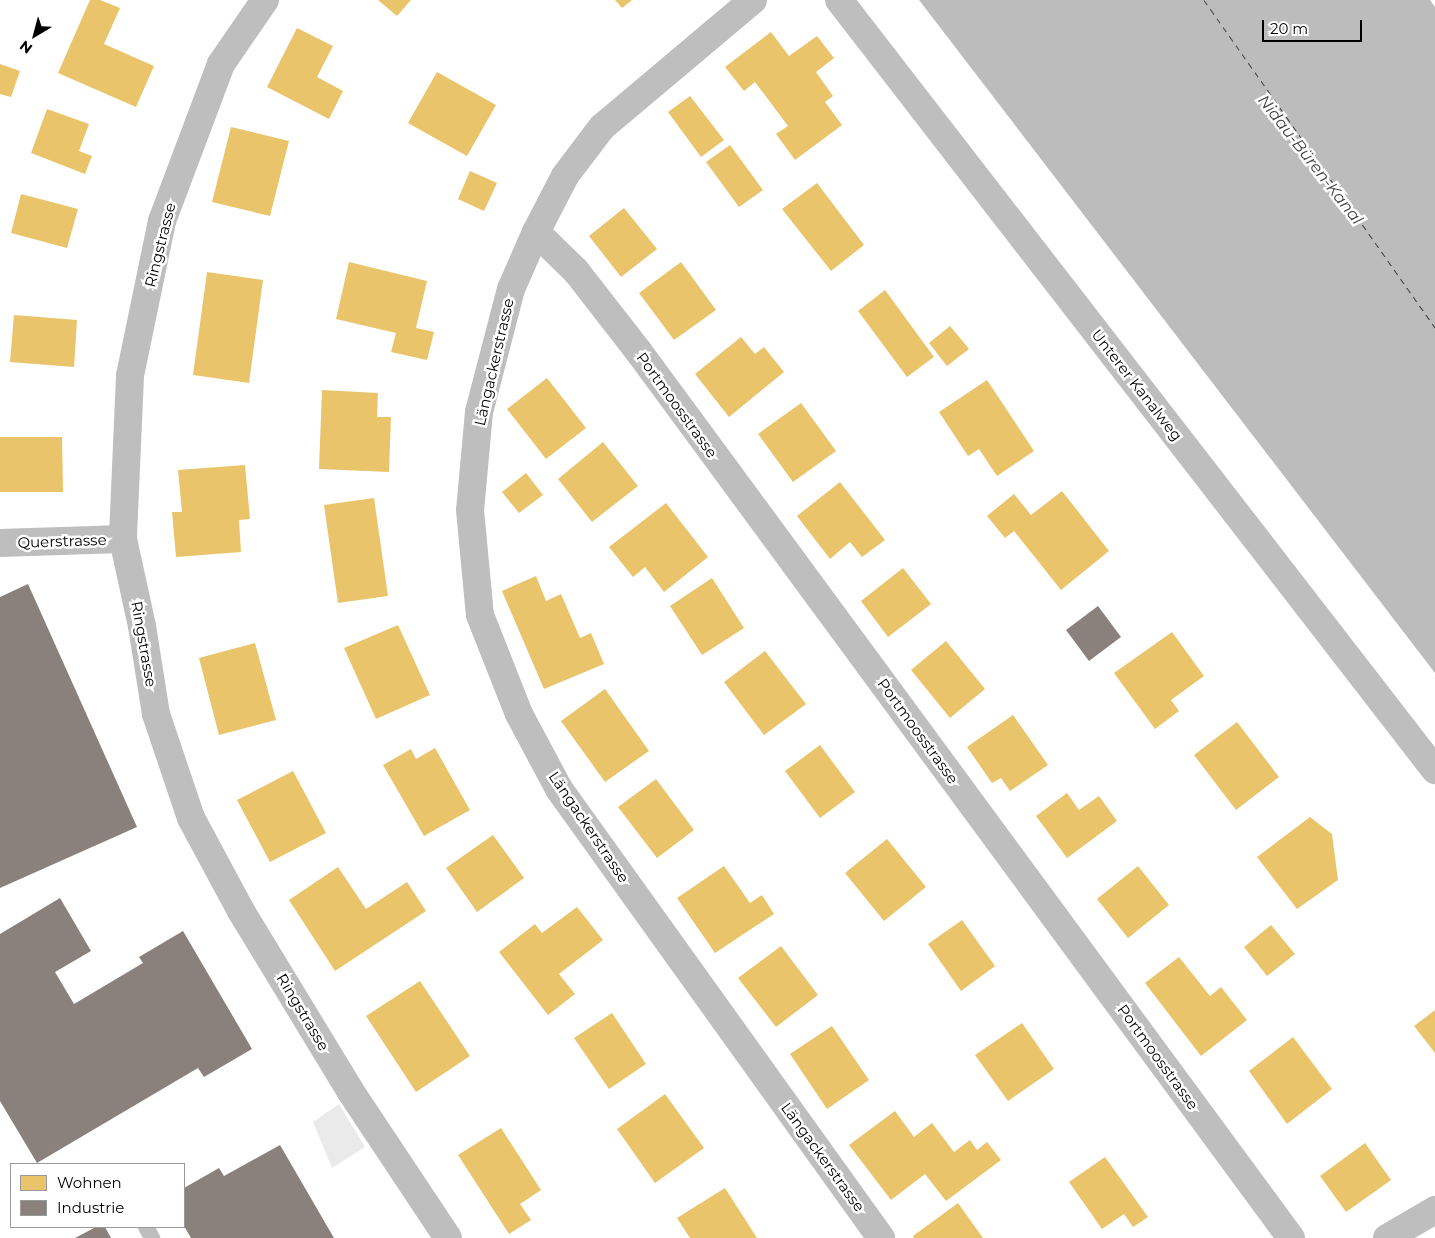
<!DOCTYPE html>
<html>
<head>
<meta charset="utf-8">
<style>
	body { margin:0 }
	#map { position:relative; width:1435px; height:1238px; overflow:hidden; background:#fff; font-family:Montserrat,sans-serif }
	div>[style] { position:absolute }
	.green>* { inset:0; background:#eaeaea }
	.water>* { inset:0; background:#bcbcbc }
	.homes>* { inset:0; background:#e9c46a }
	.industry>* { inset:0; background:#8a817c }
	.ferry>* { height:1px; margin-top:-0.5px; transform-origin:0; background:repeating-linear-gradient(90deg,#404040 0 6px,transparent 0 11px) }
	.service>* { height:16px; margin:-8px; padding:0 8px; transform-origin:8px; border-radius:8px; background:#bebebe }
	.minor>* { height:28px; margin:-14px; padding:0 14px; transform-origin:14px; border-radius:14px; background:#bebebe }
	span { translate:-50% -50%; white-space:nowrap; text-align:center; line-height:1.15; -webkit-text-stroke:5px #fff; paint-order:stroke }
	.street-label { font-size:15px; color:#000 }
	.water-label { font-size:16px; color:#404040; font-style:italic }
	.legend { position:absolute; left:10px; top:1163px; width:175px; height:65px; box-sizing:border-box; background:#fff; border:1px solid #999; margin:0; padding:6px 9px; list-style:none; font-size:15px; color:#000 }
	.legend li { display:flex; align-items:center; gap:10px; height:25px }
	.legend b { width:25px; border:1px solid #999 }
	.north { position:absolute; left:10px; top:10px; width:50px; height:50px; -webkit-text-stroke:4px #fff; paint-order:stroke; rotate:217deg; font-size:14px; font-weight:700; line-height:20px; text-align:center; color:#000 }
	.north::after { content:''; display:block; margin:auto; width:18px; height:22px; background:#000; clip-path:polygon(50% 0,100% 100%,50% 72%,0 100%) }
	.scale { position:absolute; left:1262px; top:20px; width:100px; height:22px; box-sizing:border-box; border:2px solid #000; border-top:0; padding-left:6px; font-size:15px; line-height:18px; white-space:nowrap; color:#000; -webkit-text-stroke:4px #fff; paint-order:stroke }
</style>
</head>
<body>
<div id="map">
	<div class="green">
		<div style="clip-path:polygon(339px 1104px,365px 1147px,332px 1168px,313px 1122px)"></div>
	</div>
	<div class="water">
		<div style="clip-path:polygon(919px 0,1430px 0,1435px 7px,1435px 673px)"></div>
	</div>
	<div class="homes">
		<div style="clip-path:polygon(90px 0,100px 0,120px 8px,104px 44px,154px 66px,136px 107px,58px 73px)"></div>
		<div style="clip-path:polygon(378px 0,411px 0,397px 16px)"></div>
		<div style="clip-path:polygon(615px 0,632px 0,622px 8px)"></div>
		<div style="clip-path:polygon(297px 28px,333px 46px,317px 77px,343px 91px,329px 119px,267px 87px)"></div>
		<div style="clip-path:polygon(771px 32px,789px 56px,817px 36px,834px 58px,816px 72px,833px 96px,825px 102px,842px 125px,795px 160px,776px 134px,788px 126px,755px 82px,744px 91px,725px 67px)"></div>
		<div style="clip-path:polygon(0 64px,20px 71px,11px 97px,0 94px)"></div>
		<div style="clip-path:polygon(437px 72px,496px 105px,467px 156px,408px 123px)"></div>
		<div style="clip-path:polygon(690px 96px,724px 140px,701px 157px,668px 112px)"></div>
		<div style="clip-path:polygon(47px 109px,89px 124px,79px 151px,92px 156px,85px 174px,31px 153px)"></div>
		<div style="clip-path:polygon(231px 127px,289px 141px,270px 216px,212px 202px)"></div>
		<div style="clip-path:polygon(730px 145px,763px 190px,739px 207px,706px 162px)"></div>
		<div style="clip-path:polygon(470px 171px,497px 183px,484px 211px,458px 199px)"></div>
		<div style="clip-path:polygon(817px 183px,864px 245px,831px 271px,782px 209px)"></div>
		<div style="clip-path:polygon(21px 194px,78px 209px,67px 248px,11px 233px)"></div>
		<div style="clip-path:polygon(624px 208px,657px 249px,621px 277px,589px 236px)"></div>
		<div style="clip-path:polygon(349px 262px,427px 281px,416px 328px,434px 332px,427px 360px,391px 352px,396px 333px,336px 319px)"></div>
		<div style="clip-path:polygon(681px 262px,716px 310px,674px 340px,639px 293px)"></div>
		<div style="clip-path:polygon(207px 272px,263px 280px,249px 383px,193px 375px)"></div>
		<div style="clip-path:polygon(885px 290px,934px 357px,907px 377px,858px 311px)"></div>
		<div style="clip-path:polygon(14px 315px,77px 320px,74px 367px,10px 362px)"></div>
		<div style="clip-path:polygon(950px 326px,969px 349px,947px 366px,929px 343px)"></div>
		<div style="clip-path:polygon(741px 337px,755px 354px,764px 347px,784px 372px,729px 417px,695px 374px)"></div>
		<div style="clip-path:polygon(547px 378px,586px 428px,546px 459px,507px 409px)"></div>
		<div style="clip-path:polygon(987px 380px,1034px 451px,997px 476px,979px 449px,968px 456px,939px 412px)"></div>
		<div style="clip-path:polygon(322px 390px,378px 393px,377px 417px,391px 417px,389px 472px,319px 469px)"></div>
		<div style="clip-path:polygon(801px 403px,836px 451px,793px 482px,758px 434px)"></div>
		<div style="clip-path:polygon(0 437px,62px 437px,63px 492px,0 492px)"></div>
		<div style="clip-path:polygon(603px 442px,638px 486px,592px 522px,558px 479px)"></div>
		<div style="clip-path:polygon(245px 465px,250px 519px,239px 520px,241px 552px,176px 557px,172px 512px,182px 512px,178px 470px)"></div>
		<div style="clip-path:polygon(526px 473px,543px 495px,519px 513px,502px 492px)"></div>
		<div style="clip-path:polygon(840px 482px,885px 540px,862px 557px,850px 542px,830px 559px,797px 516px)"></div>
		<div style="clip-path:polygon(1062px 491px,1109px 551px,1061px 590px,1014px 531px,1005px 538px,987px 516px,1014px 494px,1031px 515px)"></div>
		<div style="clip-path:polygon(374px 498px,388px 596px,338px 603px,324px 505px)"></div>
		<div style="clip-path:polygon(666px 503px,708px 557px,664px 592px,645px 567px,633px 577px,609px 547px)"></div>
		<div style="clip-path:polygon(903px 568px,931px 604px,888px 637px,861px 601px)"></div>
		<div style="clip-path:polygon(536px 576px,546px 601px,561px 594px,580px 638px,591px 633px,604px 664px,544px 689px,502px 591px)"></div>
		<div style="clip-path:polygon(712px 578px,744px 628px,702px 655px,670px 606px)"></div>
		<div style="clip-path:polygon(398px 625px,430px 695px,376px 719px,344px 648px)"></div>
		<div style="clip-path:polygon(1172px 632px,1204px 676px,1171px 700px,1179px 711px,1155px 729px,1114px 673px)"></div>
		<div style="clip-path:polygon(946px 641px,985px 689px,950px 718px,911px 670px)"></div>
		<div style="clip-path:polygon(255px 643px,276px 720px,219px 735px,199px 658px)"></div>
		<div style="clip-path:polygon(765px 651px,806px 704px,764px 735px,724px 682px)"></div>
		<div style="clip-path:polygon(605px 689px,649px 751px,605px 782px,561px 721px)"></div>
		<div style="clip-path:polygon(1013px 715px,1048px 765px,1010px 791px,1001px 778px,992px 783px,967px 747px)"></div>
		<div style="clip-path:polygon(1237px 722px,1279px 777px,1236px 810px,1194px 755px)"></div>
		<div style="clip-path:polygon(820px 745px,855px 792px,820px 818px,785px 771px)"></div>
		<div style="clip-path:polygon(435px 748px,470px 810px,424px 836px,383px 765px,411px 749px,416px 759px)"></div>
		<div style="clip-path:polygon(293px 771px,326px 833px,270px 862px,237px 800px)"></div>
		<div style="clip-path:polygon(656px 779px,694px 830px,657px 858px,618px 807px)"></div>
		<div style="clip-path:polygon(1067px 793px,1079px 810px,1099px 796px,1117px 821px,1067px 858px,1036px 816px)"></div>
		<div style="clip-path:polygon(1310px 817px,1332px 834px,1338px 880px,1297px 909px,1257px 857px)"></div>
		<div style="clip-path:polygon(493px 835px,524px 878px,477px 912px,446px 868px)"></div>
		<div style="clip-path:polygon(887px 839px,926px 887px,884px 921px,845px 873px)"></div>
		<div style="clip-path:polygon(724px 866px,750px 903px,762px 895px,774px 914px,715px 953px,677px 898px)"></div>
		<div style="clip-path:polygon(1138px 866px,1169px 905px,1128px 938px,1097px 899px)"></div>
		<div style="clip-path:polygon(338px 867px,366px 909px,407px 882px,426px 911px,335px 971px,289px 900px)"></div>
		<div style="clip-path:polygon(577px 907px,603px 940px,559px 974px,575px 994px,548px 1015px,499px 952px,535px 924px,542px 933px)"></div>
		<div style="clip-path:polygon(962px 920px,995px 966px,961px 991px,928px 944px)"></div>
		<div style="clip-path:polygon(1271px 925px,1295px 954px,1267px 976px,1244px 947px)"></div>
		<div style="clip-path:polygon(781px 946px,818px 995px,776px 1027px,738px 978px)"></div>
		<div style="clip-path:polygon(1179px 957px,1210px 996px,1221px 987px,1247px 1020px,1201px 1056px,1145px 983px)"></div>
		<div style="clip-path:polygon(420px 981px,470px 1056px,416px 1092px,366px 1016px)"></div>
		<div style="clip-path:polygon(1435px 1010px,1435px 1053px,1414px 1026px)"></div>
		<div style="clip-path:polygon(612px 1013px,646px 1064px,609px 1089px,574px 1038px)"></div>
		<div style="clip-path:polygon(1022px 1023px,1054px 1069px,1008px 1101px,975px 1055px)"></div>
		<div style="clip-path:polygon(832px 1026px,869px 1080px,827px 1109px,790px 1054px)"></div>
		<div style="clip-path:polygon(1293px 1037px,1332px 1089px,1287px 1124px,1249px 1071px)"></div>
		<div style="clip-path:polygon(665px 1094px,704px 1148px,655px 1183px,617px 1129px)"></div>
		<div style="clip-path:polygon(895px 1111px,914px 1137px,932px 1123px,954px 1152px,970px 1140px,977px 1150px,987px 1142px,1001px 1160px,946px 1201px,925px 1174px,891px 1200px,849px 1145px)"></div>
		<div style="clip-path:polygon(501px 1128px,541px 1190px,520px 1204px,531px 1220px,509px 1234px,458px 1155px)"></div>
		<div style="clip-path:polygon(1365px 1143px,1391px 1180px,1346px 1212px,1320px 1176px)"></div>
		<div style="clip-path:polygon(1105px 1157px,1148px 1217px,1133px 1227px,1124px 1214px,1102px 1229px,1069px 1182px)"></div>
		<div style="clip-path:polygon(725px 1188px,757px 1238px,690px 1238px,677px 1218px)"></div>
		<div style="clip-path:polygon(958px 1203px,983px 1238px,914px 1238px,913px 1236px)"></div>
	</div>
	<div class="industry">
		<div style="clip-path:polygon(28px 584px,137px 827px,0 888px,0 597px)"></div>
		<div style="clip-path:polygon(1098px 606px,1121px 637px,1089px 661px,1066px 630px)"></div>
		<div style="clip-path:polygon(60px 898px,91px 951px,55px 972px,74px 1004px,143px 963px,139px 957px,183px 931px,252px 1049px,204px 1077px,198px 1068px,37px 1163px,0 1101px,0 934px)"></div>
		<div style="clip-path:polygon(280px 1145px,334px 1238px,191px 1238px,184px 1226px,184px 1188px,219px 1168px,224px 1176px)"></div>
		<div style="clip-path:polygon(96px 1227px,105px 1227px,111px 1238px,75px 1238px)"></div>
	</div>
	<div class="ferry">
		<div style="left:1204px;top:0;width:401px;rotate:54.8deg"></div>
	</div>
	<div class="service">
		<div style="left:146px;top:1227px;width:13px;rotate:61deg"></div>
	</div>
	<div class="minor">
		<div style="left:265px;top:0;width:78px;rotate:124.5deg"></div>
		<div style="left:221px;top:64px;width:168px;rotate:110.6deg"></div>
		<div style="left:162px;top:221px;width:158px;rotate:101.7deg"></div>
		<div style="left:130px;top:376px;width:163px;rotate:92.5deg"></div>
		<div style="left:123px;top:539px;width:89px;rotate:77.7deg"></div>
		<div style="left:142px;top:626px;width:89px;rotate:81deg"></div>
		<div style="left:156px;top:714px;width:110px;rotate:71.4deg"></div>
		<div style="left:191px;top:818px;width:106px;rotate:61.7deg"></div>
		<div style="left:241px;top:911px;width:212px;rotate:58.7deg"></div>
		<div style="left:351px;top:1092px;width:175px;rotate:56.4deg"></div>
		<div style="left:753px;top:0;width:197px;rotate:139.9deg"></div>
		<div style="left:602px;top:127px;width:61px;rotate:127.1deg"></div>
		<div style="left:565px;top:176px;width:63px;rotate:117.4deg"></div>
		<div style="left:536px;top:232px;width:62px;rotate:113.7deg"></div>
		<div style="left:511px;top:289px;width:127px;rotate:104.6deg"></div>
		<div style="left:479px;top:412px;width:98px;rotate:95.2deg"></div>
		<div style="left:470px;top:510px;width:105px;rotate:84.6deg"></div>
		<div style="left:480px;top:615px;width:106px;rotate:68.5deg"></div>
		<div style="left:519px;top:714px;width:85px;rotate:61.9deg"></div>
		<div style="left:559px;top:789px;width:553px;rotate:54.35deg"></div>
		<div style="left:839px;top:0;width:974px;rotate:52.26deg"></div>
		<div style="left:536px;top:232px;width:56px;rotate:44.3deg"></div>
		<div style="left:576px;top:271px;width:103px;rotate:52.1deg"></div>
		<div style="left:639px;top:352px;width:1100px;rotate:53.65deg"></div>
		<div style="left:0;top:543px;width:123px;rotate:-1.9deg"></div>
		<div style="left:1387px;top:1238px;width:56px;rotate:-30.3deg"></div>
	</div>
	<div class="street-label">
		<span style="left:160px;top:245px;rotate:-76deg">Ringstrasse</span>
		<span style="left:494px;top:362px;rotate:-77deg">Längackerstrasse</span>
		<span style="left:1137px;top:385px;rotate:52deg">Unterer Kanalweg</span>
		<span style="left:677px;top:405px;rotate:54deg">Portmoosstrasse</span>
		<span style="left:62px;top:541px;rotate:-2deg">Querstrasse</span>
		<span style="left:144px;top:644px;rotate:80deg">Ringstrasse</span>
		<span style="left:918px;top:731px;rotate:54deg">Portmoosstrasse</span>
		<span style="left:589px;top:827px;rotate:56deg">Längackerstrasse</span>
		<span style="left:303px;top:1012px;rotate:59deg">Ringstrasse</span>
		<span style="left:1158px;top:1057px;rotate:54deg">Portmoosstrasse</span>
		<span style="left:823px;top:1157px;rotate:54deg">Längackerstrasse</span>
	</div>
	<div class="water-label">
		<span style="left:1310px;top:160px;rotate:52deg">Nidau-Büren-Kanal</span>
	</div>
	<ul class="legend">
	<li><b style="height:14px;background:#e9c46a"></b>Wohnen</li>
	<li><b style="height:14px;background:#8a817c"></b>Industrie</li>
	</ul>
	<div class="north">N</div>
	<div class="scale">20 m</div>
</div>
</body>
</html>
